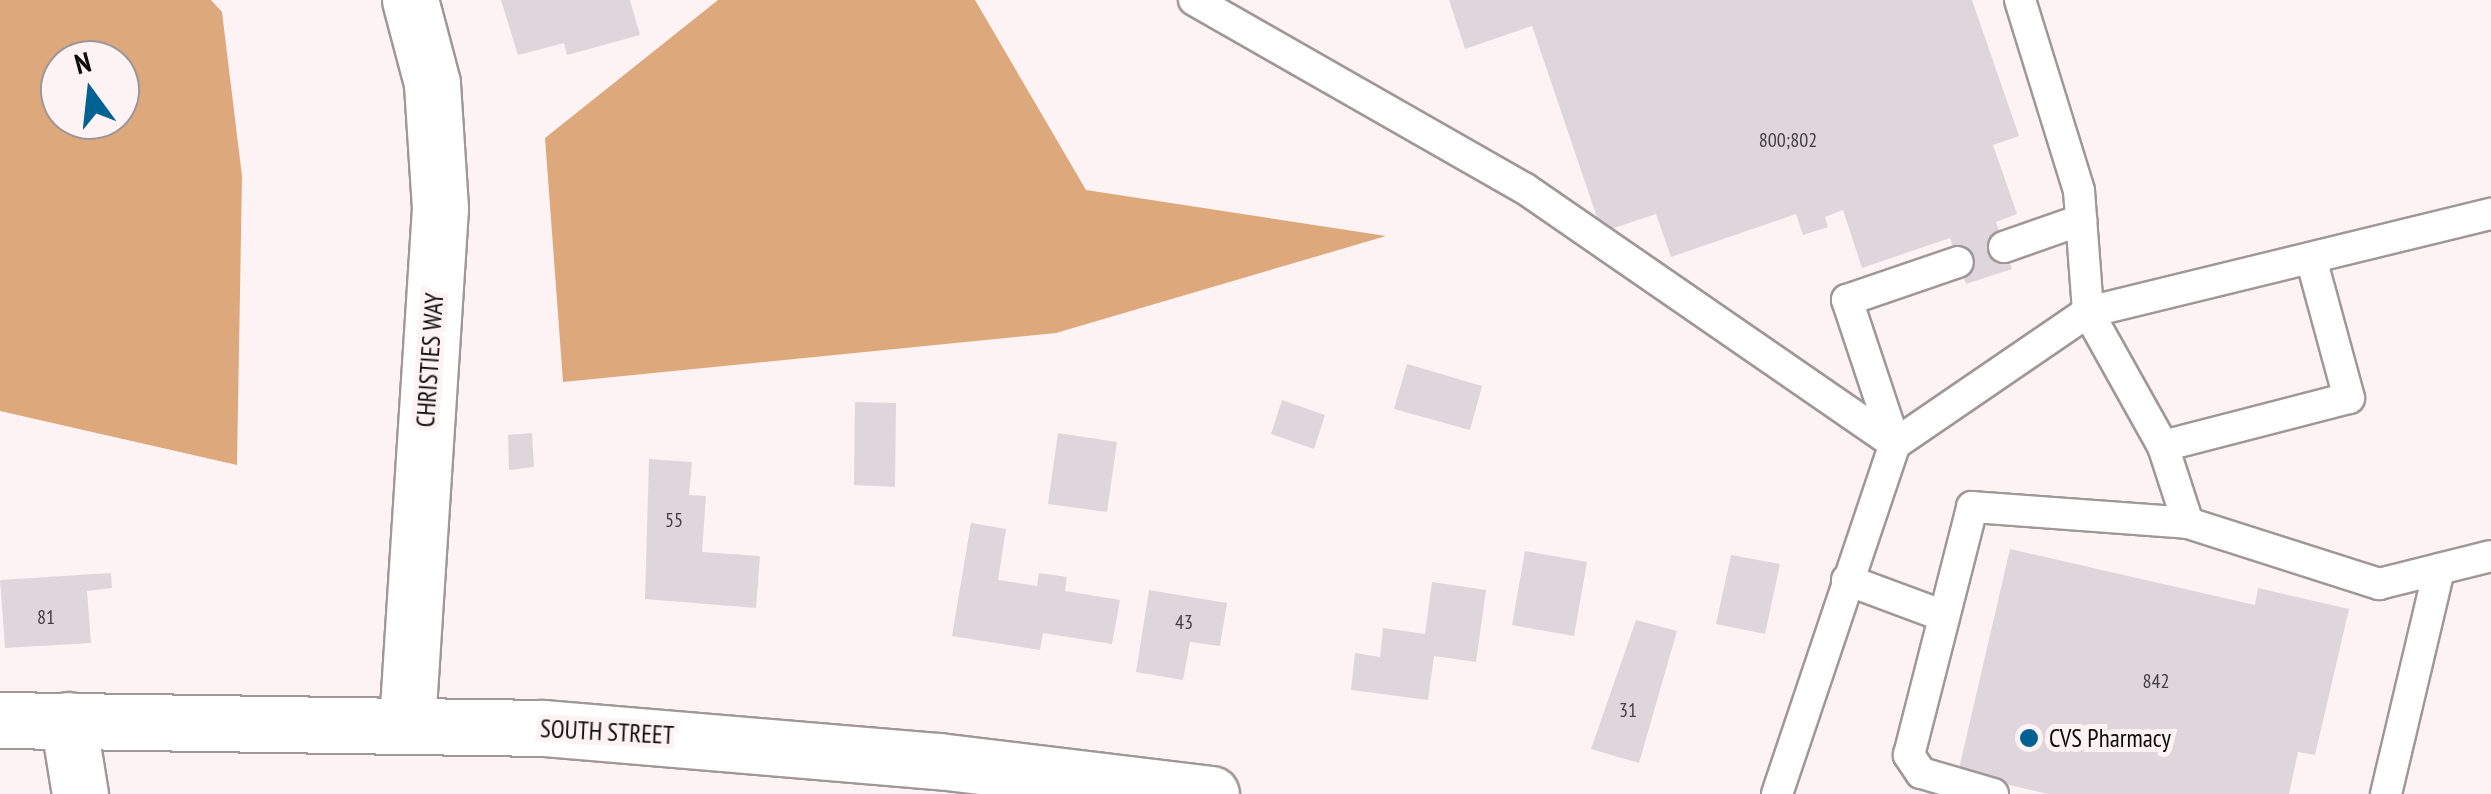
<!DOCTYPE html>
<html>
<head>
<meta charset="utf-8">
<style>
	body { margin:0 }
	#map { position:relative; width:2491px; height:794px; overflow:hidden; background:#fdf3f4; font-family:"PT Sans Narrow",sans-serif }
	div>[style] { position:absolute }
	.forest>* { inset:0; background:#dda87c }
	.building>* { inset:0; background:#dfd6db }
	.roads { filter:drop-shadow(2px 0 #a09798) drop-shadow(-2px 0 #a09798) drop-shadow(0 2px #a09798) drop-shadow(0 -2px #a09798) }
	.service>* { height:30px; margin:-15px; padding:0 15px; transform-origin:15px; border-radius:15px; background:#fff }
	.minor>* { height:55px; margin:-27.5px; padding:0 27.5px; transform-origin:27.5px; border-radius:27.5px; background:#fff }
	.secondary>* { height:55px; margin:-27.5px; padding:0 27.5px; transform-origin:27.5px; border-radius:27.5px; background:#fff }
	.dots>* { width:28px; height:28px; translate:-50% -50%; box-sizing:border-box; border:5px solid #fdf3f4; border-radius:50% }
	span { translate:-50% -50%; white-space:nowrap; text-align:center; line-height:1.15; -webkit-text-stroke:10px #fdf3f4; paint-order:stroke }
	.number-label { font-size:20px; color:#423e40 }
	.number-label span { -webkit-text-stroke-width:0 }
	.street-label { font-size:25px; color:#0e0b0c }
	.poi-label { font-size:25px; color:#0e0b0c }
	.left { translate:0 -50%; text-align:left }
	.north { position:absolute; left:40px; top:40px; width:100px; height:100px; box-sizing:border-box; background:#fdf3f4; border:2px solid #9d9697; border-radius:50%; rotate:345deg; font-size:28px; font-weight:700; line-height:40px; text-align:center; color:#0e0b0c }
	.north::after { content:''; display:block; margin:auto; width:35px; height:45px; background:#006292; clip-path:polygon(50% 0,100% 100%,50% 72%,0 100%) }
</style>
</head>
<body>
<div id="map">
	<div class="forest">
		<div style="clip-path:polygon(evenodd,0 0,211px 0,222px 12px,242px 176px,237px 465px,0 411px,0 0,120px 60px,120px 120px,60px 120px,60px 60px,120px 60px)"></div>
		<div style="clip-path:polygon(718px 0,975px 0,1086px 190px,1386px 236px,1056px 333px,563px 382px,545px 138px)"></div>
	</div>
	<div class="building">
		<div style="clip-path:polygon(501px 0,630px 0,640px 35px,567px 55px,564px 43px,518px 55px)"></div>
		<div style="clip-path:polygon(1449px 0,1972px 0,2019px 136px,1993px 145px,2017px 214px,1996px 222px,2012px 269px,1966px 284px,1950px 238px,1862px 268px,1843px 210px,1825px 217px,1828px 227px,1803px 235px,1796px 214px,1671px 257px,1656px 214px,1602px 232px,1532px 26px,1465px 49px)"></div>
		<div style="clip-path:polygon(1407px 364px,1482px 386px,1470px 430px,1394px 409px)"></div>
		<div style="clip-path:polygon(1282px 400px,1325px 415px,1314px 449px,1271px 434px)"></div>
		<div style="clip-path:polygon(855px 402px,896px 403px,895px 487px,854px 485px)"></div>
		<div style="clip-path:polygon(532px 433px,534px 467px,509px 470px,508px 435px)"></div>
		<div style="clip-path:polygon(1058px 433px,1117px 442px,1107px 512px,1048px 504px)"></div>
		<div style="clip-path:polygon(649px 459px,692px 462px,689px 495px,706px 496px,702px 552px,760px 556px,756px 608px,645px 599px)"></div>
		<div style="clip-path:polygon(971px 523px,1006px 529px,998px 580px,1037px 586px,1039px 573px,1067px 577px,1065px 591px,1120px 600px,1112px 644px,1043px 633px,1040px 650px,952px 636px)"></div>
		<div style="clip-path:polygon(2010px 549px,2255px 605px,2258px 588px,2349px 609px,2315px 755px,2298px 752px,2289px 794px,2048px 794px,1958px 773px)"></div>
		<div style="clip-path:polygon(1525px 551px,1587px 562px,1574px 636px,1512px 625px)"></div>
		<div style="clip-path:polygon(1731px 555px,1780px 564px,1765px 634px,1716px 624px)"></div>
		<div style="clip-path:polygon(111px 573px,112px 588px,87px 591px,91px 643px,5px 648px,0 580px)"></div>
		<div style="clip-path:polygon(1432px 582px,1486px 590px,1476px 662px,1434px 656px,1428px 700px,1351px 690px,1355px 653px,1380px 657px,1383px 628px,1425px 634px)"></div>
		<div style="clip-path:polygon(1149px 590px,1227px 603px,1220px 646px,1190px 642px,1183px 680px,1136px 672px)"></div>
		<div style="clip-path:polygon(1636px 620px,1677px 631px,1639px 763px,1591px 749px)"></div>
	</div>
	<div class="roads">
		<div class="service">
			<div style="left:1194px;top:0;width:380px;rotate:29.7deg"></div>
			<div style="left:1524px;top:188px;width:451px;rotate:34.6deg"></div>
			<div style="left:2020px;top:0;width:200px;rotate:72.8deg"></div>
			<div style="left:2079px;top:191px;width:121px;rotate:85.7deg"></div>
			<div style="left:2088px;top:312px;width:154px;rotate:60.8deg"></div>
			<div style="left:2163px;top:446px;width:81px;rotate:72deg"></div>
			<div style="left:2004px;top:247px;width:82px;rotate:-19.3deg"></div>
			<div style="left:1895px;top:444px;width:152px;rotate:-108.4deg"></div>
			<div style="left:1847px;top:300px;width:117px;rotate:-18.9deg"></div>
			<div style="left:2163px;top:446px;width:192px;rotate:-14.5deg"></div>
			<div style="left:2349px;top:398px;width:145px;rotate:-105.2deg"></div>
			<div style="left:1847px;top:580px;width:103px;rotate:20.4deg"></div>
			<div style="left:1777px;top:794px;width:369px;rotate:-71.4deg"></div>
			<div style="left:1895px;top:444px;width:234px;rotate:-34.4deg"></div>
			<div style="left:2088px;top:312px;width:415px;rotate:-13.7deg"></div>
			<div style="left:1993px;top:794px;width:75px;rotate:-163.7deg"></div>
			<div style="left:1921px;top:773px;width:22px;rotate:-124deg"></div>
			<div style="left:1909px;top:755px;width:256px;rotate:-75.7deg"></div>
			<div style="left:1972px;top:507px;width:217px;rotate:4.2deg"></div>
			<div style="left:2188px;top:523px;width:201px;rotate:17.7deg"></div>
			<div style="left:2379px;top:584px;width:115px;rotate:-14deg"></div>
			<div style="left:2386px;top:794px;width:231px;rotate:-76.7deg"></div>
		</div>
		<div class="minor">
			<div style="left:68px;top:720px;width:75px;rotate:80.8deg"></div>
			<div style="left:407px;top:724px;width:517px;rotate:-86.34deg"></div>
			<div style="left:440px;top:208px;width:125px;rotate:-93.7deg"></div>
			<div style="left:432px;top:83px;width:86px;rotate:-104.8deg"></div>
		</div>
		<div class="secondary">
			<div style="left:0;top:720px;width:543px;rotate:0.84deg"></div>
			<div style="left:543px;top:728px;width:397px;rotate:4.8deg"></div>
			<div style="left:939px;top:761px;width:274px;rotate:6.9deg"></div>
		</div>
	</div>
	<div class="dots">
		<div style="left:2029px;top:738px;background:#006292"></div>
	</div>
	<div class="number-label">
		<span style="left:1788px;top:140px">800;802</span>
		<span style="left:674px;top:520px">55</span>
		<span style="left:46px;top:617px">81</span>
		<span style="left:1184px;top:622px">43</span>
		<span style="left:2156px;top:681px">842</span>
		<span style="left:1628px;top:710px">31</span>
	</div>
	<div class="street-label">
		<span style="left:430px;top:360px;rotate:-86deg">CHRISTIES WAY</span>
		<span style="left:607px;top:732px;rotate:3deg">SOUTH STREET</span>
	</div>
	<div class="poi-label">
		<span class="left" style="left:2049px;top:738px">CVS Pharmacy</span>
	</div>
	<div class="north">N</div>
</div>
</body>
</html>
